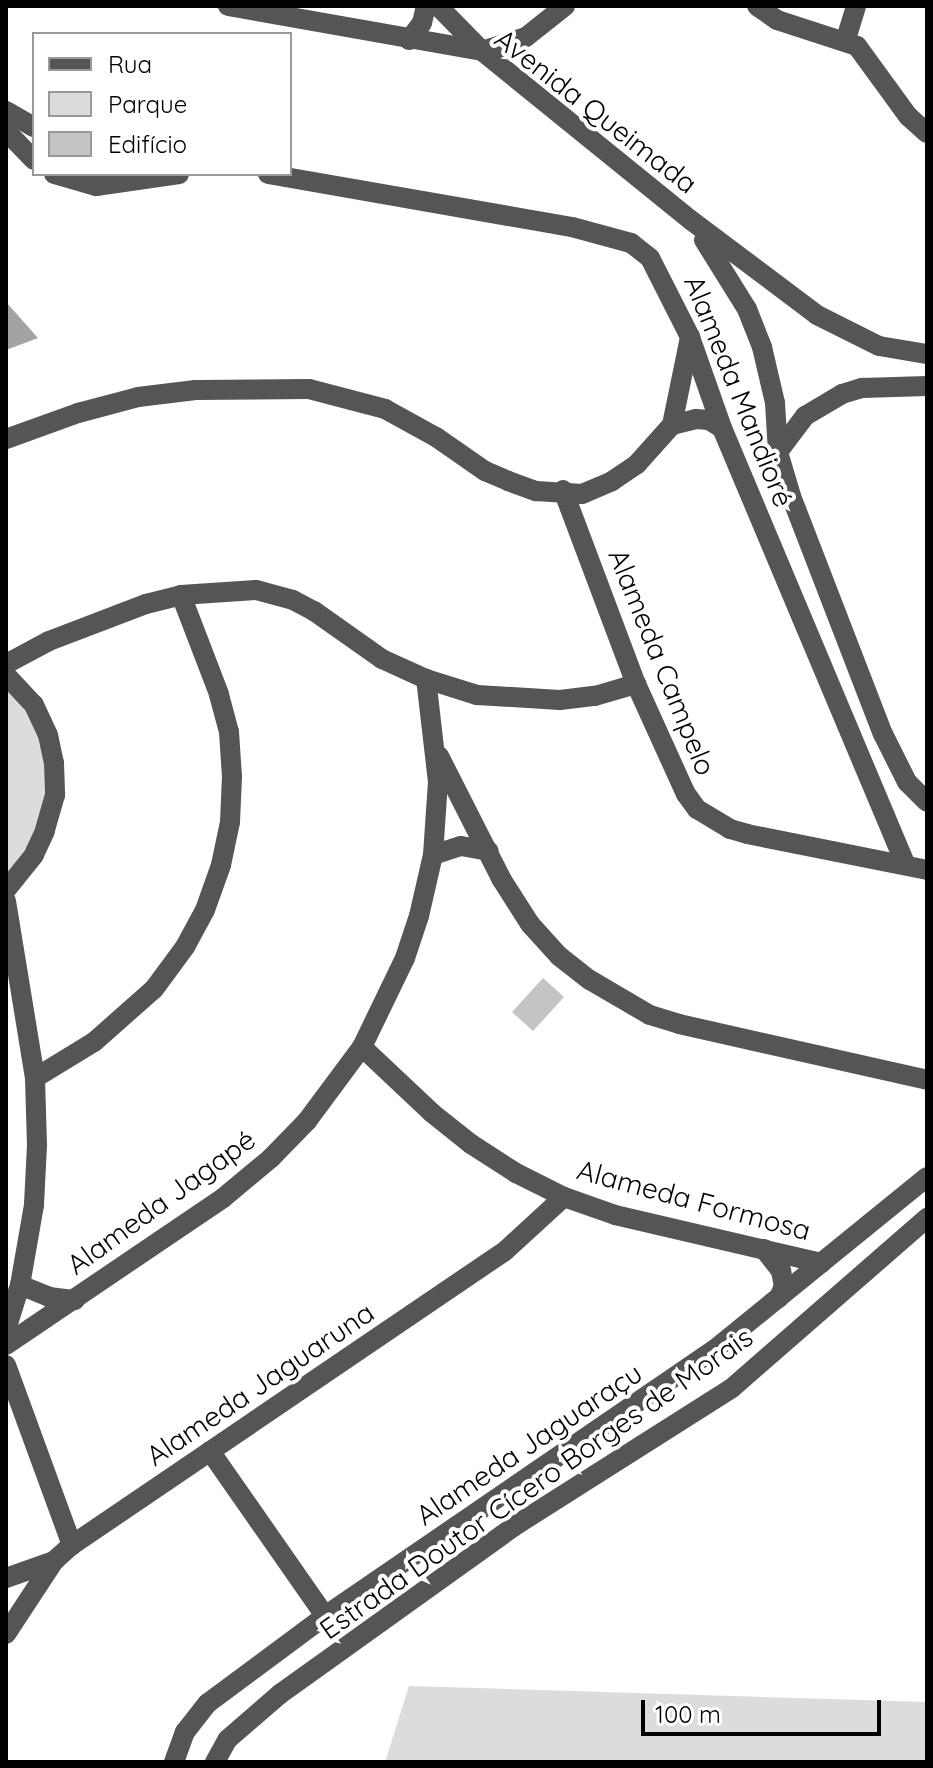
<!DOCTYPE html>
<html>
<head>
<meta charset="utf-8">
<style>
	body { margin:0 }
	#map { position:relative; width:933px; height:1768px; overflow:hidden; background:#fff; font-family:Quicksand,sans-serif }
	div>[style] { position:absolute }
	.green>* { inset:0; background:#dcdcdc }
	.water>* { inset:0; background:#a3a3a3 }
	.building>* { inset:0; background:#c4c4c4 }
	.minor>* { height:20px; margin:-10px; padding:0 10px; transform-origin:10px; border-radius:10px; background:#555 }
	span { translate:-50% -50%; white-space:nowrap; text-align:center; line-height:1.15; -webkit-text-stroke:8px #fff; paint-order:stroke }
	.street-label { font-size:28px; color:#000 }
	.frame { position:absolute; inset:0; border:8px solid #000; pointer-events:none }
	.legend { position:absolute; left:32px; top:32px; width:260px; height:144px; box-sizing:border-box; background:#fff; border:2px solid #999; margin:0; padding:10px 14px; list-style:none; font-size:24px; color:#000 }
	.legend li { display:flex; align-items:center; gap:16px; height:40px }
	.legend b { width:40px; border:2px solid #999 }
	.scale { position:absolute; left:641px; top:1700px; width:240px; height:36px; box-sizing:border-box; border:4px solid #000; border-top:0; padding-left:10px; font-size:24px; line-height:28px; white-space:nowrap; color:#000; -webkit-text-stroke:6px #fff; paint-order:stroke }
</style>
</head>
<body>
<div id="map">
	<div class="green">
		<div style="clip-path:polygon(6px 687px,22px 700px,40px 729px,48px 763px,48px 795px,38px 832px,6px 875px)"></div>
		<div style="clip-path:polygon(409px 1686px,927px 1702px,927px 1762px,385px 1762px)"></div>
	</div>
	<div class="water">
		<div style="clip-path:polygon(6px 302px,38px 338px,6px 350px)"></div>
	</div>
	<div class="building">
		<div style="clip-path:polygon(543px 978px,564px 997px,533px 1031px,512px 1012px)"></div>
	</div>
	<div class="minor">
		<div style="left:228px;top:6px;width:258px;rotate:10deg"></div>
		<div style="left:482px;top:51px;width:270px;rotate:39deg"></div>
		<div style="left:692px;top:221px;width:156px;rotate:36.9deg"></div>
		<div style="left:817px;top:315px;width:69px;rotate:26.6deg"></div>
		<div style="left:879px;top:346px;width:49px;rotate:9.5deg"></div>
		<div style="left:438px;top:6px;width:63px;rotate:45.6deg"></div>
		<div style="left:482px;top:51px;width:46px;rotate:-17.7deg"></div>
		<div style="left:526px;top:37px;width:50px;rotate:-38.5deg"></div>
		<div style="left:757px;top:6px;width:24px;rotate:35deg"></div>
		<div style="left:777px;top:20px;width:84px;rotate:18deg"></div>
		<div style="left:857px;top:46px;width:87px;rotate:53.9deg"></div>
		<div style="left:908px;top:116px;width:25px;rotate:42deg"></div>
		<div style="left:846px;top:39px;width:34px;rotate:-73deg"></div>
		<div style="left:409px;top:40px;width:21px;rotate:-53deg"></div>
		<div style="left:422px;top:23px;width:17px;rotate:-77deg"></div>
		<div style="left:6px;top:111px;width:32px;rotate:30deg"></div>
		<div style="left:6px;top:131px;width:40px;rotate:46deg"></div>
		<div style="left:54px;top:174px;width:44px;rotate:15.9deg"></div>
		<div style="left:96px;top:186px;width:84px;rotate:-8.2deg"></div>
		<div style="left:268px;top:174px;width:309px;rotate:9.9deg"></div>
		<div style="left:572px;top:227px;width:61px;rotate:15.2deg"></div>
		<div style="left:631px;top:243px;width:24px;rotate:38deg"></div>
		<div style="left:650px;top:258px;width:89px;rotate:63.1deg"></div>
		<div style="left:690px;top:337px;width:96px;rotate:70.6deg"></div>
		<div style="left:722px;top:428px;width:474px;rotate:67.2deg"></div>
		<div style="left:704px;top:240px;width:81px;rotate:58.1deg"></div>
		<div style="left:747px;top:309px;width:41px;rotate:68.5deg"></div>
		<div style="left:762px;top:347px;width:57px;rotate:76.9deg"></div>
		<div style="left:775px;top:403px;width:49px;rotate:86.5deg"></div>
		<div style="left:778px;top:452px;width:46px;rotate:73.5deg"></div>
		<div style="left:791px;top:496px;width:255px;rotate:68.9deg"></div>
		<div style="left:883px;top:734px;width:54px;rotate:63.4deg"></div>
		<div style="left:907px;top:782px;width:28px;rotate:45deg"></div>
		<div style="left:672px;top:425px;width:25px;rotate:-14deg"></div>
		<div style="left:696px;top:419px;width:13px;rotate:4deg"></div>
		<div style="left:709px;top:420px;width:15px;rotate:32deg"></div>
		<div style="left:6px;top:439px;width:77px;rotate:-19.9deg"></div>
		<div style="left:78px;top:413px;width:62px;rotate:-14.9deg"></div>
		<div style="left:138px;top:397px;width:58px;rotate:-6.9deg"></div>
		<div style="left:196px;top:390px;width:113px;rotate:-0.5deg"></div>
		<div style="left:309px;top:389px;width:79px;rotate:14.7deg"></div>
		<div style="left:385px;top:409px;width:58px;rotate:28.8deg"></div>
		<div style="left:436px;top:437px;width:60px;rotate:34.8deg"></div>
		<div style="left:485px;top:471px;width:25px;rotate:23deg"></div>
		<div style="left:508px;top:481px;width:30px;rotate:20deg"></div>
		<div style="left:536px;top:491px;width:46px;rotate:3.7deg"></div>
		<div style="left:582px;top:494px;width:33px;rotate:-23deg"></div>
		<div style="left:612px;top:481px;width:30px;rotate:-34deg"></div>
		<div style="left:637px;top:464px;width:52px;rotate:-48.1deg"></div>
		<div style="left:672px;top:425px;width:90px;rotate:-78.4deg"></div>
		<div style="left:778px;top:452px;width:45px;rotate:-53.1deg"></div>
		<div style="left:805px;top:416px;width:43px;rotate:-30.7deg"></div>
		<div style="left:842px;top:394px;width:21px;rotate:-17deg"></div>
		<div style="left:862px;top:388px;width:65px;rotate:-1.8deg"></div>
		<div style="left:563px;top:490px;width:207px;rotate:69.4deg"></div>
		<div style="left:636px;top:684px;width:121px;rotate:65.6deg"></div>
		<div style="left:686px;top:794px;width:19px;rotate:54deg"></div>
		<div style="left:697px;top:809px;width:39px;rotate:31deg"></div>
		<div style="left:730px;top:829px;width:18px;rotate:16deg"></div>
		<div style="left:747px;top:834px;width:184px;rotate:11.3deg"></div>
		<div style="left:6px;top:664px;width:49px;rotate:-28.1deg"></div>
		<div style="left:49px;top:641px;width:104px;rotate:-20.9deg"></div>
		<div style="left:146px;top:604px;width:36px;rotate:-14deg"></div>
		<div style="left:181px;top:595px;width:75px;rotate:-3.8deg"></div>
		<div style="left:256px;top:590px;width:38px;rotate:15deg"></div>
		<div style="left:293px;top:600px;width:24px;rotate:28deg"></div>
		<div style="left:314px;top:611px;width:83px;rotate:35.2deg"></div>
		<div style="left:382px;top:659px;width:48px;rotate:24.4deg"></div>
		<div style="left:426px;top:679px;width:53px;rotate:17.4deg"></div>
		<div style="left:477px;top:695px;width:83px;rotate:3.4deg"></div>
		<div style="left:560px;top:700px;width:35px;rotate:-7deg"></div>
		<div style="left:595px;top:696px;width:43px;rotate:-16.3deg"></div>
		<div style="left:6px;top:675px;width:41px;rotate:47deg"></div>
		<div style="left:34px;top:705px;width:33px;rotate:65deg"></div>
		<div style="left:48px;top:735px;width:29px;rotate:78deg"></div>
		<div style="left:54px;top:763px;width:32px;rotate:88deg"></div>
		<div style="left:55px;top:795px;width:37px;rotate:106deg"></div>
		<div style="left:45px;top:831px;width:26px;rotate:115deg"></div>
		<div style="left:34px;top:855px;width:45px;rotate:128.7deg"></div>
		<div style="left:439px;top:756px;width:139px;rotate:63.1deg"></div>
		<div style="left:502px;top:880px;width:52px;rotate:57.5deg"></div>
		<div style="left:530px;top:924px;width:43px;rotate:47.8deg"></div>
		<div style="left:559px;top:956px;width:39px;rotate:38deg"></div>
		<div style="left:590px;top:980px;width:69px;rotate:30.3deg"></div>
		<div style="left:650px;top:1015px;width:30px;rotate:17deg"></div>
		<div style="left:679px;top:1024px;width:254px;rotate:12.7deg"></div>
		<div style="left:433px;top:855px;width:29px;rotate:-18deg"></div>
		<div style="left:461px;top:846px;width:28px;rotate:10deg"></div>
		<div style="left:6px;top:901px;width:179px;rotate:80.7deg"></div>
		<div style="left:35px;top:1078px;width:67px;rotate:88.3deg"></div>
		<div style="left:37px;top:1145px;width:60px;rotate:92.9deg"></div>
		<div style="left:34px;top:1205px;width:81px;rotate:99.9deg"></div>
		<div style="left:20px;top:1285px;width:47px;rotate:107.3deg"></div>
		<div style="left:362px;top:1047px;width:96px;rotate:43.3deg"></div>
		<div style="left:432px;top:1113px;width:50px;rotate:38.5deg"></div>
		<div style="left:471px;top:1144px;width:54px;rotate:32.8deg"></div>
		<div style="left:516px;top:1173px;width:54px;rotate:26.6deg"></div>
		<div style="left:564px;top:1197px;width:54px;rotate:19.4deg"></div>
		<div style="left:615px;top:1215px;width:212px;rotate:13.1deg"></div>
		<div style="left:35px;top:1078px;width:69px;rotate:-31.4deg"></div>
		<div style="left:94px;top:1042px;width:80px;rotate:-41.5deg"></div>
		<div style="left:154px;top:989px;width:52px;rotate:-53.6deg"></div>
		<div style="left:185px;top:947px;width:42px;rotate:-61.6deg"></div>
		<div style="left:205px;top:910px;width:48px;rotate:-70.4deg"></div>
		<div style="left:221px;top:865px;width:44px;rotate:-78.2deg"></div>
		<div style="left:230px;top:822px;width:45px;rotate:-87.5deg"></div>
		<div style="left:232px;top:777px;width:45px;rotate:-93.8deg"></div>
		<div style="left:229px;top:732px;width:39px;rotate:-105deg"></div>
		<div style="left:219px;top:694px;width:106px;rotate:-111deg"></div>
		<div style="left:764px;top:1249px;width:28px;rotate:52deg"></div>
		<div style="left:781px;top:1271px;width:15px;rotate:79deg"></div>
		<div style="left:784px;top:1286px;width:13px;rotate:113deg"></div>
		<div style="left:20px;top:1285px;width:31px;rotate:22deg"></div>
		<div style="left:49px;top:1297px;width:26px;rotate:7deg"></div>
		<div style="left:6px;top:1345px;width:262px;rotate:-34.1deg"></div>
		<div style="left:223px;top:1198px;width:62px;rotate:-39.8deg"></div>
		<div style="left:271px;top:1158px;width:52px;rotate:-45.8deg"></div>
		<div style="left:307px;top:1121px;width:92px;rotate:-53.4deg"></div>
		<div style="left:362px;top:1047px;width:99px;rotate:-64.2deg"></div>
		<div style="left:405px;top:958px;width:44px;rotate:-71.6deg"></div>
		<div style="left:419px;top:916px;width:63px;rotate:-77.1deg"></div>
		<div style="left:433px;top:855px;width:73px;rotate:-86.1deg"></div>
		<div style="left:438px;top:782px;width:104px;rotate:-96.6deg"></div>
		<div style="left:6px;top:1365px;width:192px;rotate:69.9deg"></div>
		<div style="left:210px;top:1451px;width:201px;rotate:55.1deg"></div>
		<div style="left:6px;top:1578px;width:51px;rotate:-19.5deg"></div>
		<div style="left:6px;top:1634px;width:87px;rotate:-56.7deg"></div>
		<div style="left:54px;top:1561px;width:24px;rotate:-42deg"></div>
		<div style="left:72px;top:1545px;width:523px;rotate:-34.18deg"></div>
		<div style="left:505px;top:1251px;width:80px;rotate:-42.5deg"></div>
		<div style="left:174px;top:1762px;width:32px;rotate:-70deg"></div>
		<div style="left:185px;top:1732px;width:37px;rotate:-52deg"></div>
		<div style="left:208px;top:1703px;width:146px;rotate:-36.6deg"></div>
		<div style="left:325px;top:1616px;width:471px;rotate:-34.4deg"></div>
		<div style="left:714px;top:1350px;width:274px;rotate:-39.1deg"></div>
		<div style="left:215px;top:1762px;width:26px;rotate:-61deg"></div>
		<div style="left:228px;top:1739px;width:69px;rotate:-40.9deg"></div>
		<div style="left:280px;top:1694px;width:287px;rotate:-35.6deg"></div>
		<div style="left:513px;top:1527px;width:259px;rotate:-32.4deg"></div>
		<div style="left:732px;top:1388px;width:259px;rotate:-41.1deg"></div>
	</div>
	<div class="street-label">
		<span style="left:596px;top:111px;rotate:38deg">Avenida Queimada</span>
		<span style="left:739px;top:391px;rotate:68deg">Alameda Mandioré</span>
		<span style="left:662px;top:662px;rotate:68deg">Alameda Campelo</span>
		<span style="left:694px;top:1200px;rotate:15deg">Alameda Formosa</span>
		<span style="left:161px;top:1202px;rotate:-36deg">Alameda Jagapé</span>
		<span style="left:260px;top:1384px;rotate:-34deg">Alameda Jaguaruna</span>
		<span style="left:529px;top:1444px;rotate:-34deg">Alameda Jaguaraçu</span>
		<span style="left:536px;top:1483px;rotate:-35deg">Estrada Doutor Cícero Borges de Morais</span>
	</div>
	<div class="frame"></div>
	<ul class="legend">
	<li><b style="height:10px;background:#555"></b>Rua</li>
	<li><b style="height:22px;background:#dcdcdc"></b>Parque</li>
	<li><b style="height:22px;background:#c4c4c4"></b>Edifício</li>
	</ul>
	<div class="scale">100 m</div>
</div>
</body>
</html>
